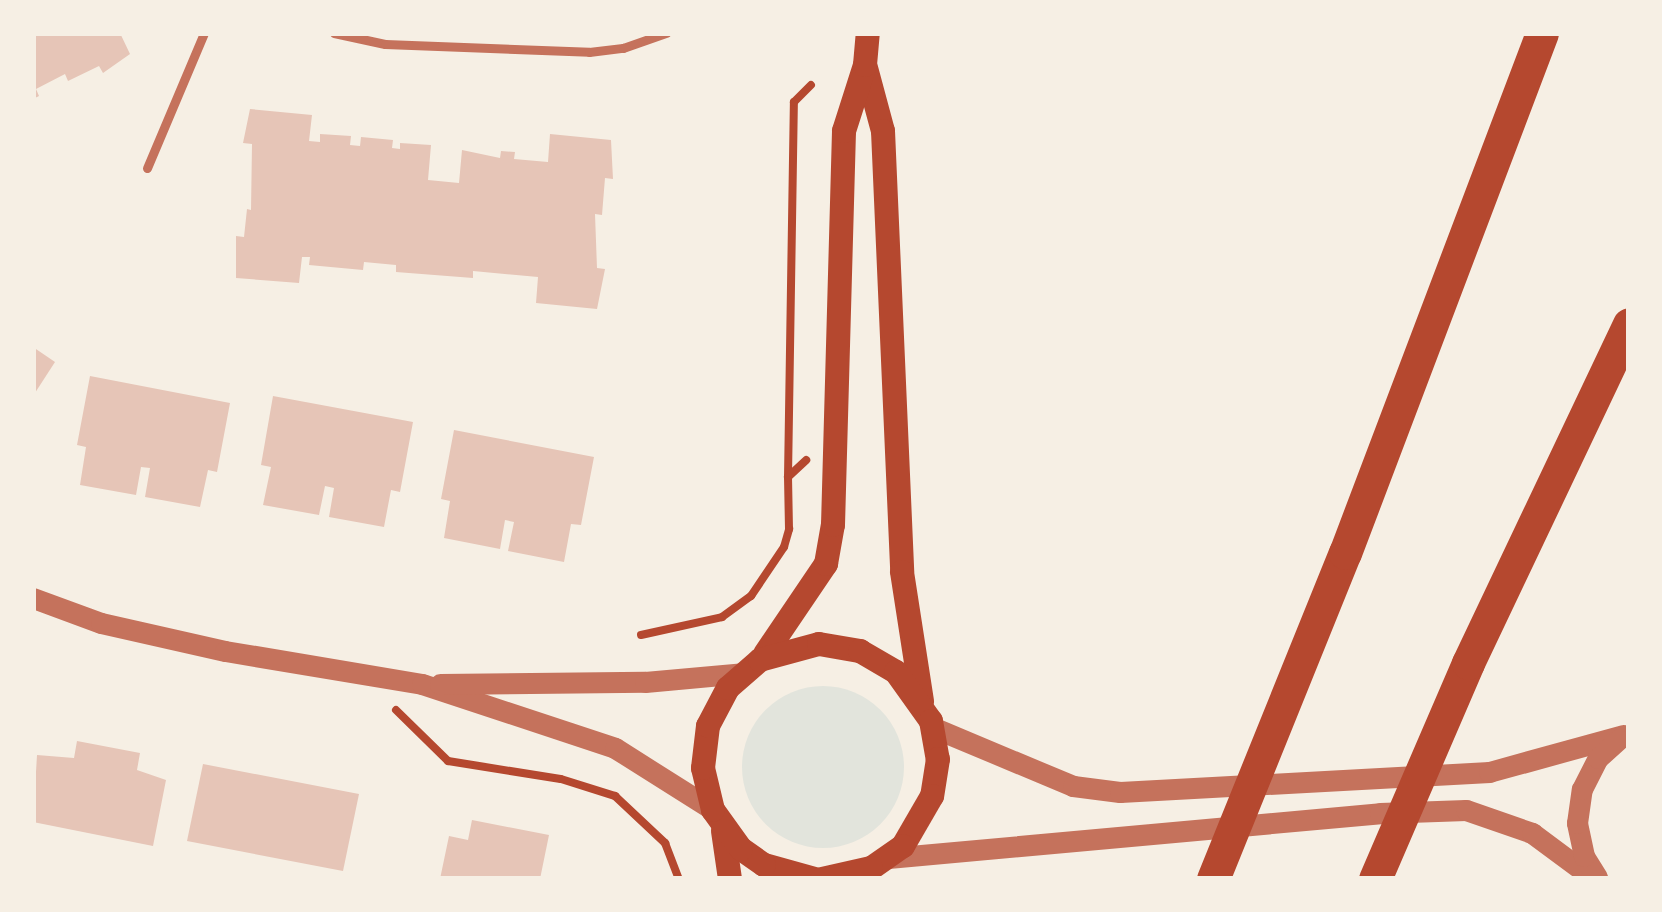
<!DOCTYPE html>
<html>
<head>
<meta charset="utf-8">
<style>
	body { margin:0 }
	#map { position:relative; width:1662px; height:912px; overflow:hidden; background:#f6efe4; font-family:"IBM Plex Sans",sans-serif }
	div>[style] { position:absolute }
	.green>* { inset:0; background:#e2e4dc }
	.round { border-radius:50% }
	.building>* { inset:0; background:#e6c5b7 }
	.path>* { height:8px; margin:-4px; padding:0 4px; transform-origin:4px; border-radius:4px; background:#b5482f }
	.service>* { height:9px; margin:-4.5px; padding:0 4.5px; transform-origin:4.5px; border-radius:4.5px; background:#c5725c }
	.tertiary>* { height:21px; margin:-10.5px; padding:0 10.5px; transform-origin:10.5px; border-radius:10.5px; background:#c5725c }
	.secondary>* { height:24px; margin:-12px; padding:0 12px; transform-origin:12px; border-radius:12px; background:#b5482f }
	.motorway>* { height:33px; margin:-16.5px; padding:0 16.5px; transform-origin:16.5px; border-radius:16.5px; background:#b5482f }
	span { translate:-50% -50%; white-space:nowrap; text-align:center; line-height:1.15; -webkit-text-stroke:12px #f6efe4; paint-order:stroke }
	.frame { position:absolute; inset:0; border:36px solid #f6efe4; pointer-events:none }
</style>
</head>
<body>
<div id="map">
	<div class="green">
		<div class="round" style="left:742px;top:686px;width:162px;height:162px"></div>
	</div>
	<div class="building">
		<div style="clip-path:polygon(33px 33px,120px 33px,130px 54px,103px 73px,99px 66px,68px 81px,65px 74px,36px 89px,39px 96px,33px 99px)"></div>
		<div style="clip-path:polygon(250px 109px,312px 115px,309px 141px,320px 142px,320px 134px,351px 136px,350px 145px,360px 146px,361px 137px,393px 140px,392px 148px,400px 149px,400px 143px,431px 145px,428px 180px,459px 183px,462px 150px,500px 158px,501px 151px,515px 152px,514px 159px,548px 162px,550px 134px,611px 140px,613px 179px,605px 178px,602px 215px,595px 214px,597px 268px,605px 269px,597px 309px,536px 303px,538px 277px,473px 271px,473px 278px,396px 272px,396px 265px,364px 262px,363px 270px,309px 265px,310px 257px,302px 257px,299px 283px,236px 278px,236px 236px,244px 237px,247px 209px,251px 210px,252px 144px,243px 143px)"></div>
		<div style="clip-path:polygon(33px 347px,55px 362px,33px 396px)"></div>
		<div style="clip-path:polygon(90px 376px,230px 403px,217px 472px,208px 470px,200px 507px,145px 497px,150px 468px,141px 467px,136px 495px,80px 485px,86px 447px,77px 445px)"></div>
		<div style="clip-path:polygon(273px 396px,413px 422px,400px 492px,391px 490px,384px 527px,329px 517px,334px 488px,325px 486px,319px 515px,263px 505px,271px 467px,261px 465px)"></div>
		<div style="clip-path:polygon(454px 430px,594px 457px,581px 525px,571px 524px,564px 562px,508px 551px,514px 522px,505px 520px,500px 549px,444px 538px,450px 501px,441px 499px)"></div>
		<div style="clip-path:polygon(77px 741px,140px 753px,137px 770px,166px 780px,153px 846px,33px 822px,37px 755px,74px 758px)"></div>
		<div style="clip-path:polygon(203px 764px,359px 794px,343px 871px,187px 841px)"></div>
		<div style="clip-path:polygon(472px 820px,549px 835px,540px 879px,440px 879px,449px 836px,468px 840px)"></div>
	</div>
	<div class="path">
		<div style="left:788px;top:477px;width:375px;rotate:-89.1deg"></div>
		<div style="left:794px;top:102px;width:24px;rotate:-45deg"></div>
		<div style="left:641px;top:635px;width:83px;rotate:-12.5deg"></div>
		<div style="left:722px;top:617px;width:36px;rotate:-36deg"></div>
		<div style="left:751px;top:596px;width:59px;rotate:-56deg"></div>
		<div style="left:784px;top:547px;width:19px;rotate:-74deg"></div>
		<div style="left:789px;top:529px;width:52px;rotate:-91.1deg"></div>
		<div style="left:788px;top:477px;width:25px;rotate:-43deg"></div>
		<div style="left:396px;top:710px;width:73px;rotate:44.4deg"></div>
		<div style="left:448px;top:761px;width:114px;rotate:9.1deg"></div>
		<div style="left:561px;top:779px;width:57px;rotate:17.5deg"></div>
		<div style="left:615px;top:796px;width:69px;rotate:43.2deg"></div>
		<div style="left:665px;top:843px;width:39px;rotate:69deg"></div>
	</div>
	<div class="service">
		<div style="left:334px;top:33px;width:52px;rotate:12.2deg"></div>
		<div style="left:385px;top:44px;width:204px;rotate:2.2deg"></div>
		<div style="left:589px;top:52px;width:34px;rotate:-7deg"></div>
		<div style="left:623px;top:48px;width:46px;rotate:-19.2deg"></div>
		<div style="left:147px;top:168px;width:147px;rotate:-67.1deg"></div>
	</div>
	<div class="tertiary">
		<div style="left:33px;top:598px;width:72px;rotate:20.2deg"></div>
		<div style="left:101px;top:623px;width:127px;rotate:12.7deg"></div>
		<div style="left:225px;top:651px;width:200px;rotate:9.5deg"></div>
		<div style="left:422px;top:684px;width:203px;rotate:18.3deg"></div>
		<div style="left:615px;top:748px;width:116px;rotate:32.3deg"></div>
		<div style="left:440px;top:684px;width:205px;rotate:-0.6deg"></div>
		<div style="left:645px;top:682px;width:98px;rotate:-5.2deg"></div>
		<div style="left:932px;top:727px;width:153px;rotate:22.7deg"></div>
		<div style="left:1073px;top:786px;width:47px;rotate:7.3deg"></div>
		<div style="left:1120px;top:792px;width:370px;rotate:-3.1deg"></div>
		<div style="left:1489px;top:772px;width:139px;rotate:-15.4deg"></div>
		<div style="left:888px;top:858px;width:494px;rotate:-5.2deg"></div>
		<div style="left:1380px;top:813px;width:86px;rotate:-2deg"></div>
		<div style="left:1466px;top:810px;width:70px;rotate:19.2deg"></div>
		<div style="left:1532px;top:833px;width:77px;rotate:36.6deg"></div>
		<div style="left:1597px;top:877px;width:25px;rotate:-122deg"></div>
		<div style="left:1584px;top:856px;width:34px;rotate:-102deg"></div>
		<div style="left:1577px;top:823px;width:34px;rotate:-82deg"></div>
		<div style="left:1582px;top:789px;width:35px;rotate:-63deg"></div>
		<div style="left:1598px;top:758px;width:28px;rotate:-42deg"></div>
	</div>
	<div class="secondary">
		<div style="left:866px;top:68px;width:65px;rotate:74.9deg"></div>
		<div style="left:883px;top:131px;width:441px;rotate:87.5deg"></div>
		<div style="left:902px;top:572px;width:131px;rotate:81.2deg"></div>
		<div style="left:765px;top:654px;width:109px;rotate:-55.9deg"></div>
		<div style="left:826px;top:564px;width:40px;rotate:-80deg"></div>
		<div style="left:833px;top:525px;width:394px;rotate:-88.4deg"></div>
		<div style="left:844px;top:131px;width:69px;rotate:-72.3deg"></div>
		<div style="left:865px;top:65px;width:32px;rotate:-85deg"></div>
		<div style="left:723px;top:831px;width:49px;rotate:81.7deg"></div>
		<div style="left:815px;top:879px;width:53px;rotate:-164.6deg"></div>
		<div style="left:764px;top:865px;width:28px;rotate:-145deg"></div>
		<div style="left:741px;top:849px;width:48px;rotate:-125.7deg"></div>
		<div style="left:713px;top:810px;width:43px;rotate:-103.4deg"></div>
		<div style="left:703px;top:768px;width:42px;rotate:-83.2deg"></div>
		<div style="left:708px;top:726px;width:43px;rotate:-62.2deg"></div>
		<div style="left:728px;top:688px;width:43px;rotate:-41.2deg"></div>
		<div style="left:760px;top:660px;width:61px;rotate:-15.2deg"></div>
		<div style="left:819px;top:644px;width:42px;rotate:9.7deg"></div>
		<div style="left:860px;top:651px;width:42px;rotate:30.3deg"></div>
		<div style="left:896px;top:672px;width:60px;rotate:54.5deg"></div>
		<div style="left:931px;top:721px;width:39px;rotate:80deg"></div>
		<div style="left:938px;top:759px;width:37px;rotate:99deg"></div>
		<div style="left:932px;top:796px;width:58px;rotate:120.1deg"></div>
		<div style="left:903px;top:846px;width:39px;rotate:145deg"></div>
		<div style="left:871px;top:868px;width:50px;rotate:167.3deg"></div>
	</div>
	<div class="motorway">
		<div style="left:1213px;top:879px;width:352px;rotate:-68deg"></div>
		<div style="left:1345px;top:553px;width:556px;rotate:-69.25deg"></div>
		<div style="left:1375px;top:879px;width:235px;rotate:-66.7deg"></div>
		<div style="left:1468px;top:663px;width:375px;rotate:-64.6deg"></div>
	</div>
	<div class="frame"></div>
</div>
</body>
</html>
